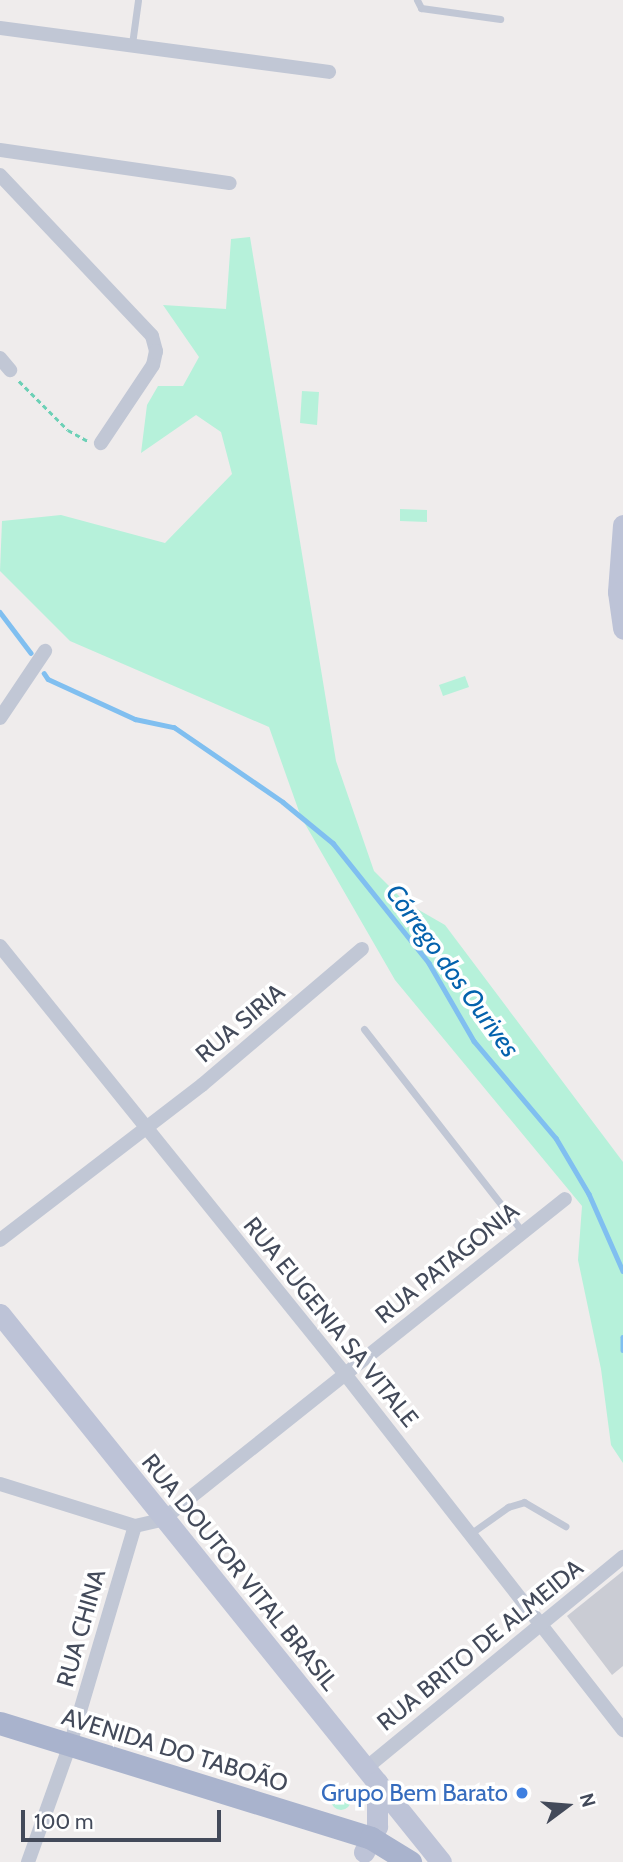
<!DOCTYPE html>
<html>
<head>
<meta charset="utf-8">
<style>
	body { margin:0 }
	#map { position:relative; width:623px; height:1862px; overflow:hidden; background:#efecec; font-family:Cabin,sans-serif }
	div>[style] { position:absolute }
	.green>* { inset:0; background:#b6f1da }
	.round { border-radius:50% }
	.stream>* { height:4.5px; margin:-2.25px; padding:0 2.25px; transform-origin:2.25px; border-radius:2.25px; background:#80bff0 }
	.building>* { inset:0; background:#caccd4 }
	.path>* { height:2.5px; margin-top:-1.25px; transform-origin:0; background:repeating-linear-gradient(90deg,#6cd0b6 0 5px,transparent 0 8.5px) }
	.lane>* { height:7px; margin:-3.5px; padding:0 3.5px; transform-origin:3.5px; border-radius:3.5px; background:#c1c7d5 }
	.street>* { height:14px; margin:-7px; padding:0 7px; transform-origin:7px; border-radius:7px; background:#c1c7d5 }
	.secondary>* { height:21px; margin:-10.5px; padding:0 10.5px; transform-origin:10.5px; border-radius:10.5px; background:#bdc3d7 }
	.primary>* { height:23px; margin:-11.5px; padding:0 11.5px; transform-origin:11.5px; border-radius:11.5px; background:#a9b3cd }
	.dots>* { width:19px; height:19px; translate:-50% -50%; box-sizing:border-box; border:4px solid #fff; border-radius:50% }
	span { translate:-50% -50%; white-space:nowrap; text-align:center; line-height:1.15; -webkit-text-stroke:7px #fff; paint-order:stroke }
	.street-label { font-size:24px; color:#434a5a }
	.shop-label { font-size:24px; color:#366cbe }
	.right { translate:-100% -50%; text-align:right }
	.water-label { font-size:26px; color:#0462ad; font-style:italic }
	.north { position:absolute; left:532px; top:1771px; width:70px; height:70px; -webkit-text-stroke:5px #fff; paint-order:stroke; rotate:74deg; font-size:19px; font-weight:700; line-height:28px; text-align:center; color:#434a5a }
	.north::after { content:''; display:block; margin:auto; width:24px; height:32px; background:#434a5a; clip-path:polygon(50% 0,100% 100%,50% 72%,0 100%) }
	.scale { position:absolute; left:21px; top:1810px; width:200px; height:32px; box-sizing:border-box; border:4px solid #434a5a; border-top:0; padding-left:9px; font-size:21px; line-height:24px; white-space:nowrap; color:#434a5a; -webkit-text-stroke:5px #fff; paint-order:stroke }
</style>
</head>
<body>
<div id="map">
	<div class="green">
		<div style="clip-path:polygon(250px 237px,336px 761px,374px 871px,405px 902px,445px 925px,623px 1162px,623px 1463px,611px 1445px,601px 1369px,578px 1260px,582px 1206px,395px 980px,301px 817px,269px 727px,70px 641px,0 571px,2px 521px,61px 515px,165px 543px,232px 474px,221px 432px,196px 415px,141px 453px,147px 405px,158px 386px,183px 386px,199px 357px,163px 305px,226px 309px,231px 239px)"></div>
		<div style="clip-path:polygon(302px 391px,319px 392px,317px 425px,300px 423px)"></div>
		<div style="clip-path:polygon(400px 509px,427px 510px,427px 522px,400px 521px)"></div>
		<div style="clip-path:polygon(465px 676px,469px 687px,443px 696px,439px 685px)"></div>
		<div class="round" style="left:331px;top:1790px;width:20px;height:20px"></div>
	</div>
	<div class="stream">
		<div style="left:0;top:612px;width:51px;rotate:52.9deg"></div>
		<div style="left:44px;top:673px;width:7px;rotate:56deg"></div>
		<div style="left:48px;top:679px;width:96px;rotate:24.7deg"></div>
		<div style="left:135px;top:719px;width:40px;rotate:12deg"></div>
		<div style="left:174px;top:727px;width:132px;rotate:34.5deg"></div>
		<div style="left:283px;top:802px;width:65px;rotate:39.4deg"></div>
		<div style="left:333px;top:843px;width:154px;rotate:51.3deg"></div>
		<div style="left:429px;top:963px;width:90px;rotate:60deg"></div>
		<div style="left:474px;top:1041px;width:127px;rotate:49.8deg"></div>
		<div style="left:556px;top:1138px;width:65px;rotate:59.5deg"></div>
		<div style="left:589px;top:1194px;width:84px;rotate:66.2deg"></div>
		<div style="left:623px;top:1337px;width:13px;rotate:90deg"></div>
	</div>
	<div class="building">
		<div style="clip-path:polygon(623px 1571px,623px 1666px,612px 1675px,567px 1616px)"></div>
	</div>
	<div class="path">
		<div style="left:19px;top:381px;width:69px;rotate:45deg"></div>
		<div style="left:68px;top:430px;width:25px;rotate:29deg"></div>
	</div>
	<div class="lane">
		<div style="left:417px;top:0;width:9px;rotate:63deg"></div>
		<div style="left:421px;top:8px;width:80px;rotate:7.9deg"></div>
		<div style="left:132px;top:44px;width:44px;rotate:-82.2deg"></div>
		<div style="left:364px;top:1029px;width:256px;rotate:52deg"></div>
		<div style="left:470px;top:1534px;width:47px;rotate:-35.4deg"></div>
		<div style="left:508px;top:1507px;width:17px;rotate:-17deg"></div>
		<div style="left:524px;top:1502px;width:48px;rotate:30.3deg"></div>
	</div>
	<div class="street">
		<div style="left:0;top:28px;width:332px;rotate:7.6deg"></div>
		<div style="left:0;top:150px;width:232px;rotate:8.2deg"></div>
		<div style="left:0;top:175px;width:221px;rotate:46.6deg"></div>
		<div style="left:152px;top:336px;width:16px;rotate:75deg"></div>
		<div style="left:156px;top:351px;width:14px;rotate:102deg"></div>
		<div style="left:153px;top:365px;width:94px;rotate:123.7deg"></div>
		<div style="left:0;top:358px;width:16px;rotate:50deg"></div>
		<div style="left:0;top:718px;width:81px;rotate:-56.1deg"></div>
		<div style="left:0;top:946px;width:550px;rotate:51.13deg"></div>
		<div style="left:345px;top:1374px;width:452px;rotate:52deg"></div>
		<div style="left:0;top:1240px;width:255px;rotate:-37.5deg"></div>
		<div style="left:202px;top:1085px;width:210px;rotate:-40.4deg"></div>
		<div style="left:0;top:1484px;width:141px;rotate:17.3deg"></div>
		<div style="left:135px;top:1526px;width:28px;rotate:-13deg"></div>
		<div style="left:162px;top:1520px;width:515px;rotate:-38.54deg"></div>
		<div style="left:366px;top:1768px;width:333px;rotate:-39.4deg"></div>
		<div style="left:28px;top:1862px;width:124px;rotate:-70.3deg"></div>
		<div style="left:70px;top:1745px;width:228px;rotate:-73.5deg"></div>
	</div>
	<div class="secondary">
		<div style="left:623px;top:525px;width:67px;rotate:94.3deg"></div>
		<div style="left:618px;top:592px;width:37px;rotate:82deg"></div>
		<div style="left:0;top:1314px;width:703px;rotate:51.17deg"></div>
		<div style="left:364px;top:1852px;width:29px;rotate:-63deg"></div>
		<div style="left:377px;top:1826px;width:44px;rotate:-90deg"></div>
	</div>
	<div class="primary">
		<div style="left:0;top:1723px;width:388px;rotate:17.2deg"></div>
		<div style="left:371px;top:1838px;width:46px;rotate:31.6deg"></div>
	</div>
	<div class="dots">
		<div style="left:522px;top:1793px;background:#3f7fe0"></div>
	</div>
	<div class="street-label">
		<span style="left:240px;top:1023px;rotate:-40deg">RUA SIRIA</span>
		<span style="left:447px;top:1263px;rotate:-39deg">RUA PATAGONIA</span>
		<span style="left:331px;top:1322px;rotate:51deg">RUA EUGENIA SA VITALE</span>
		<span style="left:240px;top:1572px;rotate:51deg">RUA DOUTOR VITAL BRASIL</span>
		<span style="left:81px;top:1628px;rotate:-74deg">RUA CHINA</span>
		<span style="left:480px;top:1645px;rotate:-39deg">RUA BRITO DE ALMEIDA</span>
		<span style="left:175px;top:1750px;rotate:17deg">AVENIDA DO TABOÃO</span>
	</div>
	<div class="shop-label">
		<span class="right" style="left:508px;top:1793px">Grupo Bem Barato</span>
	</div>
	<div class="water-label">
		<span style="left:452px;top:971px;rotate:54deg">Córrego dos Ourives</span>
	</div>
	<div class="north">N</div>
	<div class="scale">100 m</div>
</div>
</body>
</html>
